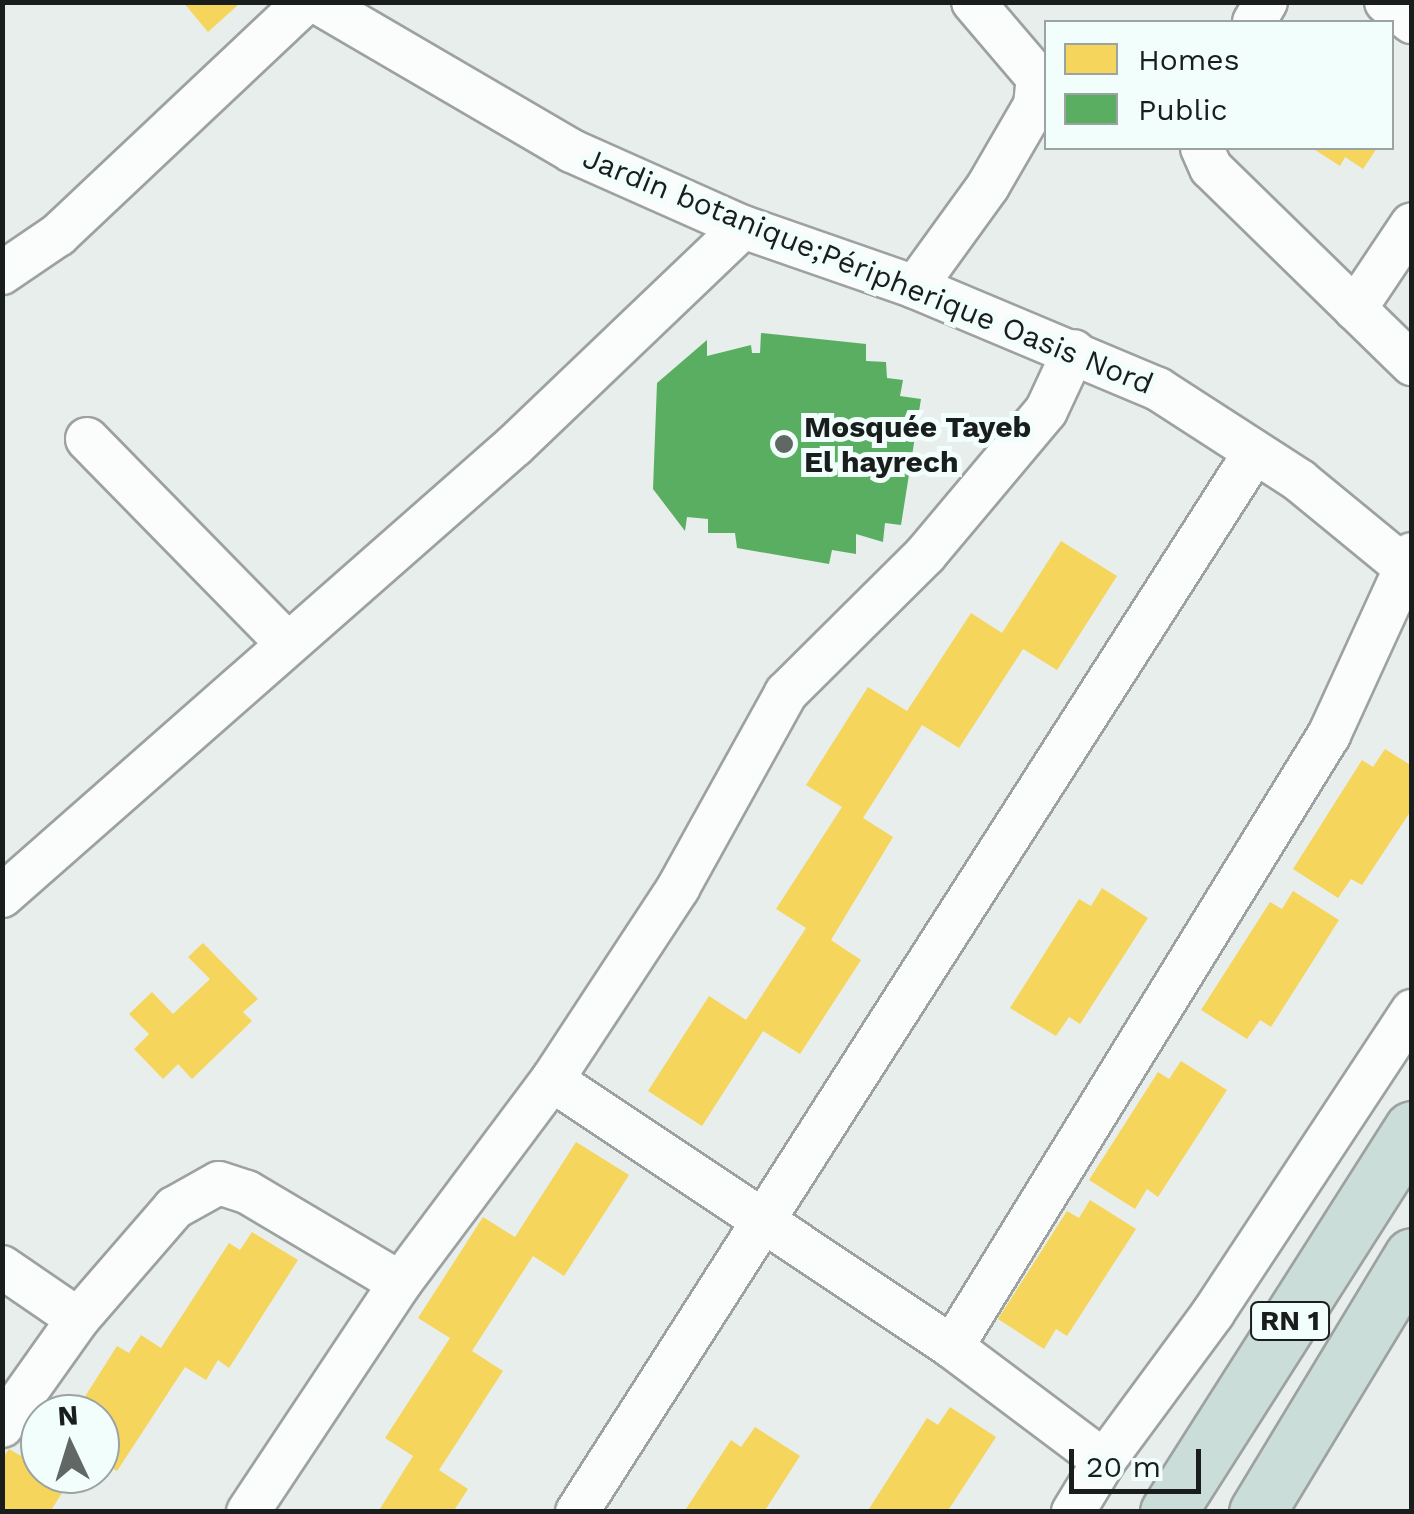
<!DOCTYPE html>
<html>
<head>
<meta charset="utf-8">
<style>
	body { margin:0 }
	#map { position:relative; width:1414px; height:1514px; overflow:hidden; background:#e7eeec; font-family:"Work Sans",sans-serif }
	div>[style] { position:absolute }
	.homes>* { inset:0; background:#f6d55c }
	.public>* { inset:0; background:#5aae61 }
	.roads { filter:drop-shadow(2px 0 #9da2a0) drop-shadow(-2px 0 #9da2a0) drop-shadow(0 2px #9da2a0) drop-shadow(0 -2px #9da2a0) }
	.street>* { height:42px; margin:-21px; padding:0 21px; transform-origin:21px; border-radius:21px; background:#fbfcfc }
	.highway>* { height:55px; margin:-27.5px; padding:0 27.5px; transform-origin:27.5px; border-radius:27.5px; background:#caddd9 }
	.dots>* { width:28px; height:28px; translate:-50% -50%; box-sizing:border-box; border:5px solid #f1fefb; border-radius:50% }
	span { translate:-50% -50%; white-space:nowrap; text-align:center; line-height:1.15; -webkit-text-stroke:10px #f1fefb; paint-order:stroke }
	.shield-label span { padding:2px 8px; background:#f1fefb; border:2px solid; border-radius:8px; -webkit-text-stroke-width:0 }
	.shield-label { font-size:28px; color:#191e1d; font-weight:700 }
	.street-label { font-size:30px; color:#191e1d }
	.poi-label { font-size:30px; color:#191e1d; font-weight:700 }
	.left { translate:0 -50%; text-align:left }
	.frame { position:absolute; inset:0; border:5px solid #191e1d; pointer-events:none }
	.legend { position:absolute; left:1044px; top:20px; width:350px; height:130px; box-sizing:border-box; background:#f1fefb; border:2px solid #9ba4a2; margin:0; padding:12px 18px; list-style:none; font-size:30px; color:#191e1d }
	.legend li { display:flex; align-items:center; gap:20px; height:50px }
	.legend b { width:50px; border:2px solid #9ba4a2 }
	.north { position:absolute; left:20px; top:1394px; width:100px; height:100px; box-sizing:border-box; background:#f1fefb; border:2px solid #9ba4a2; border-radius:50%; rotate:356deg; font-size:28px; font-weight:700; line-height:40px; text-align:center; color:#191e1d }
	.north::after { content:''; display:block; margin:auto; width:35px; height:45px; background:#616765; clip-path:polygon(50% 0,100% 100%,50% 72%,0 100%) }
	.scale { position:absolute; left:1069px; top:1449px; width:132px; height:45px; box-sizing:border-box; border:5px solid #191e1d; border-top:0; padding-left:12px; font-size:30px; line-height:35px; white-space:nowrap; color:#191e1d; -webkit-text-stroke:8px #f1fefb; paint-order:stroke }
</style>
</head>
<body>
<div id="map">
	<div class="homes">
		<div style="clip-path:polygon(183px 2px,236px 2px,238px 5px,208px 32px)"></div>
		<div style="clip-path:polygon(1312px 148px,1377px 148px,1363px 169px,1345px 157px,1340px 166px)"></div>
		<div style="clip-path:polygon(1061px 541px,1117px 576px,1057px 670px,1023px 649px,959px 748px,922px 725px,863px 818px,893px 837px,831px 940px,861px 960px,800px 1054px,763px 1031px,702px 1126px,648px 1091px,709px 996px,746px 1020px,806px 928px,776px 909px,842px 807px,806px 785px,868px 687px,907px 711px,971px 613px,1002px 633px)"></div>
		<div style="clip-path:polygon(1385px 749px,1412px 766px,1412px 809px,1362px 885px,1351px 879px,1338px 898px,1293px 869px,1362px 760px,1373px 767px)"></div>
		<div style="clip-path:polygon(1102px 888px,1148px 918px,1080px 1024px,1069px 1017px,1056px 1036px,1010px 1008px,1079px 899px,1091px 906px)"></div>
		<div style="clip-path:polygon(1293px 891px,1339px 920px,1271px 1027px,1260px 1020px,1247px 1039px,1201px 1010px,1270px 902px,1282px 909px)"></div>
		<div style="clip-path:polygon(203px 943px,258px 999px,243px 1012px,252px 1021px,192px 1079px,178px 1064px,163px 1079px,134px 1049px,149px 1034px,129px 1014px,152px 992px,173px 1014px,210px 979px,188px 957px)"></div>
		<div style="clip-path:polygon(1181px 1061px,1227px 1090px,1158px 1197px,1147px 1189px,1135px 1209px,1089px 1180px,1158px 1072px,1169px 1079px)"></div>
		<div style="clip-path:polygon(576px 1142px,629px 1175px,564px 1276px,533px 1256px,472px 1351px,503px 1371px,439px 1470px,468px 1489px,453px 1512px,378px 1512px,413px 1456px,385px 1438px,450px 1338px,418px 1318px,483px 1217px,515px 1237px)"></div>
		<div style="clip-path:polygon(1090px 1200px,1136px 1229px,1067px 1336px,1056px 1329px,1044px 1349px,998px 1319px,1067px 1211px,1079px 1218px)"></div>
		<div style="clip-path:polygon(252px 1232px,298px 1260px,229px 1368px,218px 1360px,206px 1380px,185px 1367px,117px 1471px,107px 1465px,94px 1484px,79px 1474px,100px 1474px,100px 1414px,74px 1414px,117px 1346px,129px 1353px,141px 1335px,161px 1348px,229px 1243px,240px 1250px)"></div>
		<div style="clip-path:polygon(950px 1407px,996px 1437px,947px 1512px,867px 1512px,927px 1418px,938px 1425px)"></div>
		<div style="clip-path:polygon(755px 1427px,800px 1456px,764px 1512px,684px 1512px,731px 1440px,741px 1447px)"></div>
		<div style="clip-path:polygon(32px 1438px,40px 1443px,40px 1474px,74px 1474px,50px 1512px,2px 1512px,2px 1459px,9px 1449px,21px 1456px)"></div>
	</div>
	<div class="public">
		<div style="clip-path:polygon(761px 333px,866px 344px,866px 361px,886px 362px,887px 378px,903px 380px,900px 396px,921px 399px,901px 525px,885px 523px,883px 542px,856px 534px,856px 554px,832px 550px,829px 564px,737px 548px,735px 533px,708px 533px,708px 519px,687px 517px,685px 531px,653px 489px,657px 383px,707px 340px,707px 356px,751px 345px,752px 353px,760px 353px)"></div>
	</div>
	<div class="roads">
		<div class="street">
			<div style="left:317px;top:2px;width:295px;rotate:30.3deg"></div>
			<div style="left:572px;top:151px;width:187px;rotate:24deg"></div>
			<div style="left:743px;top:227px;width:182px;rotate:19.2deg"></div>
			<div style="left:915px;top:287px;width:264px;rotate:22.8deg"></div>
			<div style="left:1158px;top:389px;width:169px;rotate:32.9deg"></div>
			<div style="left:1300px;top:481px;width:145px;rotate:39.4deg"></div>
			<div style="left:1386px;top:2px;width:33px;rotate:38deg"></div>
			<div style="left:1254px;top:22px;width:23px;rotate:-59deg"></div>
			<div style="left:1202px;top:148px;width:22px;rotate:66deg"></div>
			<div style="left:1211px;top:168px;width:281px;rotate:44.3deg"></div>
			<div style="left:2px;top:273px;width:68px;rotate:-34.2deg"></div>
			<div style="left:58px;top:235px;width:340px;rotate:-43.3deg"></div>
			<div style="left:915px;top:287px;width:125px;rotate:-54.1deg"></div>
			<div style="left:988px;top:186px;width:94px;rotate:-59.9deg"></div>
			<div style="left:1035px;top:105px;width:27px;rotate:-84deg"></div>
			<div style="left:1038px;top:78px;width:100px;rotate:-130.5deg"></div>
			<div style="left:1355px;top:309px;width:102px;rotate:-56.2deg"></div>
			<div style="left:87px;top:439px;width:287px;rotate:45.6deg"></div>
			<div style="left:2px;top:896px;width:683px;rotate:-41.32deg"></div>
			<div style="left:515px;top:445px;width:315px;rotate:-43.7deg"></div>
			<div style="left:552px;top:1080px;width:481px;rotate:33.7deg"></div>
			<div style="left:952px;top:1347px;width:190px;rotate:36.9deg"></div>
			<div style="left:1104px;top:1461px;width:60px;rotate:121.3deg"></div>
			<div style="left:2px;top:1267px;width:92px;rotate:34.4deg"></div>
			<div style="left:78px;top:1319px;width:147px;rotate:-49.1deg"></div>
			<div style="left:174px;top:1208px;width:51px;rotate:-29.1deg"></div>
			<div style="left:219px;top:1183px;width:29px;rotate:18deg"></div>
			<div style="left:247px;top:1192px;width:178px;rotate:30.7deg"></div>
			<div style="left:952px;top:1347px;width:719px;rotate:-58.37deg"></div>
			<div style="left:1329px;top:735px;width:199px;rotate:-65.4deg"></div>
			<div style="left:2px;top:1426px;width:131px;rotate:-54.6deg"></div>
			<div style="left:1104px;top:1461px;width:184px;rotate:-53.6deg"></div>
			<div style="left:1213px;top:1313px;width:362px;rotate:-56.6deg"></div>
			<div style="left:248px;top:1512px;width:275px;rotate:-56.4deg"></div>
			<div style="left:400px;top:1283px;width:254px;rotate:-53.2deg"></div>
			<div style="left:552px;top:1080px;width:230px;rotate:-56.7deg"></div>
			<div style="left:678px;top:888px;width:223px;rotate:-61deg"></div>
			<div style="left:786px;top:693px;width:196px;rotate:-44.8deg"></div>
			<div style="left:925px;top:555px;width:188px;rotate:-50deg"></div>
			<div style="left:1046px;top:411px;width:66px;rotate:-65deg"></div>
			<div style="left:577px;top:1512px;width:1258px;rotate:-57.4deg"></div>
		</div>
		<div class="highway">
			<div style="left:1168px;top:1512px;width:454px;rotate:-57.5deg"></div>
			<div style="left:1257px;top:1512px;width:299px;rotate:-58.8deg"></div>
		</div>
	</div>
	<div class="dots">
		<div style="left:784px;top:444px;background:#616765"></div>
	</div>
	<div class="shield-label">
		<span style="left:1290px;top:1321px">RN 1</span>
	</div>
	<div class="street-label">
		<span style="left:868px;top:271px;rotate:22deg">Jardin botanique;Péripherique Oasis Nord</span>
	</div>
	<div class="poi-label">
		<span class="left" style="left:804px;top:444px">Mosquée Tayeb<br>El hayrech</span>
	</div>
	<div class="frame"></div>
	<ul class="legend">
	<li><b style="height:28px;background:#f6d55c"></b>Homes</li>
	<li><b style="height:28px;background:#5aae61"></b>Public</li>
	</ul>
	<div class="north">N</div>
	<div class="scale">20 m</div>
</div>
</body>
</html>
